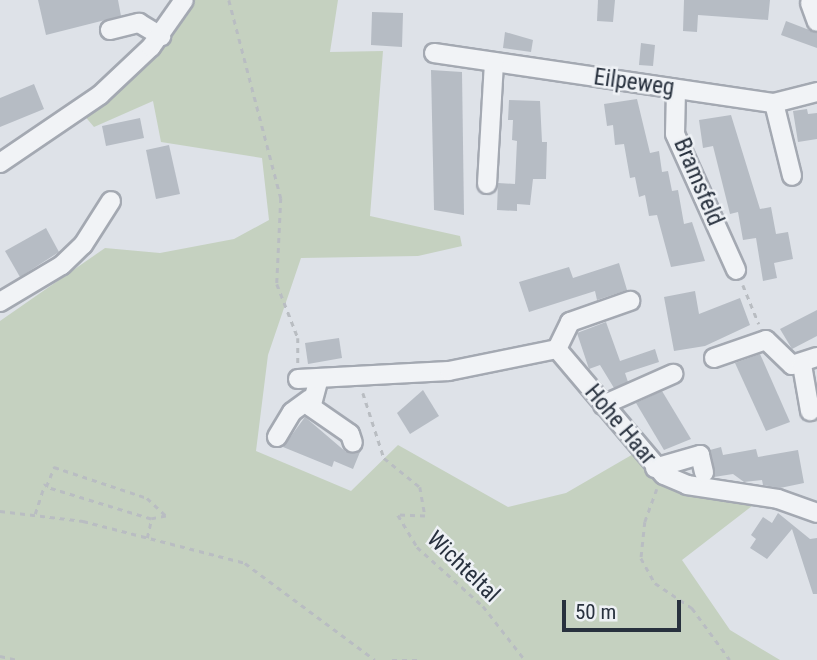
<!DOCTYPE html>
<html>
<head>
<meta charset="utf-8">
<style>
	body { margin:0 }
	#map { position:relative; width:817px; height:660px; overflow:hidden; background:#dee2e8; font-family:"Roboto Condensed",sans-serif }
	div>[style] { position:absolute }
	.green>* { inset:0; background:#c5d1c0 }
	.building>* { inset:0; background:#b6bcc4 }
	.path>* { height:2.5px; margin-top:-1.25px; transform-origin:0; background:repeating-linear-gradient(90deg,#b9bdc2 0 5px,transparent 0 10px) }
	.roads { filter:drop-shadow(2px 0 #a4a9b2) drop-shadow(-2px 0 #a4a9b2) drop-shadow(0 2px #a4a9b2) drop-shadow(0 -2px #a4a9b2) }
	.minor>* { height:18px; margin:-9px; padding:0 9px; transform-origin:9px; border-radius:9px; background:#f1f3f6 }
	span { translate:-50% -50%; white-space:nowrap; text-align:center; line-height:1.15; -webkit-text-stroke:5px #eef1f5; paint-order:stroke }
	.street-label { font-size:23px; color:#28313e }
	.scale { position:absolute; left:562px; top:600px; width:119px; height:32px; box-sizing:border-box; border:4px solid #28313e; border-top:0; padding-left:9px; font-size:21px; line-height:24px; white-space:nowrap; color:#28313e; -webkit-text-stroke:5px #eef1f5; paint-order:stroke }
</style>
</head>
<body>
<div id="map">
	<div class="green">
		<div style="clip-path:polygon(190px 0,338px 0,330px 52px,383px 51px,370px 216px,460px 236px,462px 246px,418px 256px,301px 258px,268px 355px,256px 451px,351px 491px,398px 445px,508px 507px,566px 493px,635px 453px,656px 480px,752px 506px,682px 560px,730px 630px,780px 660px,0 660px,0 321px,105px 248px,160px 253px,234px 239px,269px 220px,262px 158px,161px 142px,153px 101px,94px 127px,83px 114px,130px 79px,187px 16px)"></div>
	</div>
	<div class="building">
		<div style="clip-path:polygon(38px 0,118px 0,121px 16px,46px 35px)"></div>
		<div style="clip-path:polygon(598px 0,615px 0,613px 22px,597px 21px)"></div>
		<div style="clip-path:polygon(684px 0,770px 0,768px 20px,698px 15px,697px 32px,683px 31px)"></div>
		<div style="clip-path:polygon(372px 12px,403px 13px,402px 47px,371px 45px)"></div>
		<div style="clip-path:polygon(786px 21px,817px 33px,817px 48px,781px 35px)"></div>
		<div style="clip-path:polygon(505px 32px,533px 40px,531px 52px,503px 48px)"></div>
		<div style="clip-path:polygon(641px 43px,655px 45px,653px 66px,639px 65px)"></div>
		<div style="clip-path:polygon(431px 70px,462px 72px,464px 215px,434px 210px)"></div>
		<div style="clip-path:polygon(34px 84px,44px 109px,0 127px,0 98px)"></div>
		<div style="clip-path:polygon(637px 99px,650px 153px,659px 151px,662px 172px,668px 171px,672px 191px,678px 190px,684px 224px,692px 222px,705px 261px,671px 267px,657px 215px,649px 216px,645px 195px,639px 197px,635px 177px,630px 178px,624px 144px,615px 145px,613px 125px,607px 126px,604px 104px)"></div>
		<div style="clip-path:polygon(509px 100px,540px 101px,542px 142px,547px 142px,546px 179px,533px 179px,530px 205px,517px 204px,517px 211px,497px 210px,498px 183px,515px 184px,517px 141px,512px 140px,513px 120px,508px 120px)"></div>
		<div style="clip-path:polygon(807px 109px,808px 114px,817px 113px,817px 139px,798px 142px,793px 111px)"></div>
		<div style="clip-path:polygon(731px 115px,760px 209px,771px 207px,776px 234px,788px 232px,793px 259px,774px 263px,777px 278px,763px 281px,756px 238px,743px 240px,738px 212px,730px 214px,713px 146px,703px 148px,699px 120px)"></div>
		<div style="clip-path:polygon(140px 118px,144px 138px,106px 146px,102px 126px)"></div>
		<div style="clip-path:polygon(169px 145px,180px 194px,156px 199px,146px 150px)"></div>
		<div style="clip-path:polygon(46px 228px,59px 252px,20px 277px,5px 251px)"></div>
		<div style="clip-path:polygon(619px 263px,627px 290px,597px 300px,595px 291px,529px 312px,519px 282px,569px 267px,573px 278px)"></div>
		<div style="clip-path:polygon(695px 291px,699px 314px,740px 298px,750px 325px,705px 346px,674px 351px,664px 297px)"></div>
		<div style="clip-path:polygon(817px 310px,817px 336px,792px 349px,780px 329px)"></div>
		<div style="clip-path:polygon(606px 322px,620px 361px,655px 349px,659px 362px,625px 373px,628px 382px,614px 388px,600px 365px,589px 369px,577px 333px)"></div>
		<div style="clip-path:polygon(339px 338px,342px 358px,308px 364px,305px 343px)"></div>
		<div style="clip-path:polygon(760px 354px,790px 422px,766px 431px,735px 363px)"></div>
		<div style="clip-path:polygon(423px 390px,439px 416px,410px 434px,397px 413px)"></div>
		<div style="clip-path:polygon(662px 391px,691px 439px,664px 450px,636px 403px)"></div>
		<div style="clip-path:polygon(305px 417px,346px 452px,360px 452px,353px 469px,334px 461px,332px 467px,283px 447px)"></div>
		<div style="clip-path:polygon(721px 447px,723px 455px,756px 449px,758px 457px,798px 450px,804px 483px,780px 488px,763px 485px,762px 480px,744px 482px,733px 474px,714px 477px,710px 450px)"></div>
		<div style="clip-path:polygon(778px 513px,810px 539px,817px 538px,817px 594px,813px 594px,792px 529px,767px 559px,750px 548px,756px 539px,751px 535px,763px 517px,772px 523px)"></div>
	</div>
	<div class="path">
		<div style="left:229px;top:0;width:205px;rotate:75.3deg"></div>
		<div style="left:281px;top:198px;width:86px;rotate:92.7deg"></div>
		<div style="left:277px;top:284px;width:58px;rotate:68.7deg"></div>
		<div style="left:298px;top:338px;width:25px;rotate:90deg"></div>
		<div style="left:743px;top:285px;width:42px;rotate:67.7deg"></div>
		<div style="left:363px;top:393px;width:68px;rotate:72.1deg"></div>
		<div style="left:384px;top:458px;width:46px;rotate:38.9deg"></div>
		<div style="left:420px;top:487px;width:29px;rotate:80deg"></div>
		<div style="left:425px;top:516px;width:27px;rotate:-178deg"></div>
		<div style="left:398px;top:515px;width:37px;rotate:59deg"></div>
		<div style="left:417px;top:547px;width:89px;rotate:41.8deg"></div>
		<div style="left:483px;top:606px;width:68px;rotate:52.1deg"></div>
		<div style="left:54px;top:467px;width:98px;rotate:18.4deg"></div>
		<div style="left:147px;top:498px;width:26px;rotate:43deg"></div>
		<div style="left:166px;top:516px;width:15px;rotate:169deg"></div>
		<div style="left:151px;top:519px;width:110px;rotate:-163.1deg"></div>
		<div style="left:46px;top:487px;width:22px;rotate:-68deg"></div>
		<div style="left:657px;top:489px;width:35px;rotate:110deg"></div>
		<div style="left:645px;top:522px;width:36px;rotate:96deg"></div>
		<div style="left:641px;top:558px;width:29px;rotate:61deg"></div>
		<div style="left:655px;top:583px;width:45px;rotate:34deg"></div>
		<div style="left:692px;top:608px;width:64px;rotate:53.8deg"></div>
		<div style="left:0;top:511px;width:84px;rotate:6.9deg"></div>
		<div style="left:83px;top:521px;width:167px;rotate:14.5deg"></div>
		<div style="left:245px;top:563px;width:162px;rotate:36.7deg"></div>
		<div style="left:35px;top:514px;width:32px;rotate:-72deg"></div>
		<div style="left:147px;top:538px;width:17px;rotate:-77deg"></div>
		<div style="left:0;top:656px;width:18px;rotate:13deg"></div>
		<div style="left:392px;top:660px;width:26px"></div>
	</div>
	<div class="roads">
		<div class="minor">
			<div style="left:810px;top:3px;width:20px;rotate:70deg"></div>
			<div style="left:110px;top:30px;width:30px;rotate:-14deg"></div>
			<div style="left:139px;top:23px;width:26px;rotate:31deg"></div>
			<div style="left:434px;top:53px;width:344px;rotate:8.4deg"></div>
			<div style="left:774px;top:103px;width:44px;rotate:-14.3deg"></div>
			<div style="left:676px;top:90px;width:44px;rotate:91.3deg"></div>
			<div style="left:675px;top:134px;width:149px;rotate:65.8deg"></div>
			<div style="left:774px;top:103px;width:75px;rotate:76.1deg"></div>
			<div style="left:0;top:163px;width:121px;rotate:-34.2deg"></div>
			<div style="left:100px;top:95px;width:70px;rotate:-43.3deg"></div>
			<div style="left:151px;top:47px;width:57px;rotate:-54.9deg"></div>
			<div style="left:487px;top:184px;width:122px;rotate:-86.7deg"></div>
			<div style="left:0;top:302px;width:72px;rotate:-30.8deg"></div>
			<div style="left:62px;top:265px;width:29px;rotate:-44deg"></div>
			<div style="left:83px;top:245px;width:52px;rotate:-57.5deg"></div>
			<div style="left:557px;top:349px;width:30px;rotate:-64deg"></div>
			<div style="left:570px;top:322px;width:64px;rotate:-19.3deg"></div>
			<div style="left:714px;top:358px;width:55px;rotate:-19.1deg"></div>
			<div style="left:766px;top:340px;width:36px;rotate:44deg"></div>
			<div style="left:792px;top:365px;width:26px;rotate:-18deg"></div>
			<div style="left:802px;top:365px;width:47px;rotate:80.1deg"></div>
			<div style="left:319px;top:378px;width:30px;rotate:105deg"></div>
			<div style="left:311px;top:407px;width:47px;rotate:34.7deg"></div>
			<div style="left:350px;top:434px;width:9px;rotate:72deg"></div>
			<div style="left:298px;top:379px;width:151px;rotate:-3deg"></div>
			<div style="left:449px;top:371px;width:110px;rotate:-11.5deg"></div>
			<div style="left:557px;top:349px;width:165px;rotate:49.7deg"></div>
			<div style="left:664px;top:475px;width:25px;rotate:23deg"></div>
			<div style="left:687px;top:485px;width:92px;rotate:8.7deg"></div>
			<div style="left:778px;top:499px;width:41px;rotate:19.7deg"></div>
			<div style="left:603px;top:405px;width:77px;rotate:-23.9deg"></div>
			<div style="left:277px;top:437px;width:29px;rotate:-59deg"></div>
			<div style="left:292px;top:412px;width:22px;rotate:-36deg"></div>
			<div style="left:655px;top:468px;width:47px;rotate:-16.1deg"></div>
			<div style="left:700px;top:455px;width:18px;rotate:77deg"></div>
		</div>
	</div>
	<div class="street-label">
		<span style="left:634px;top:83px;rotate:8deg">Eilpeweg</span>
		<span style="left:698px;top:182px;rotate:67deg">Bramsfeld</span>
		<span style="left:620px;top:425px;rotate:50deg">Hohe Haar</span>
		<span style="left:463px;top:567px;rotate:44deg">Wichteltal</span>
	</div>
	<div class="scale">50 m</div>
</div>
</body>
</html>
